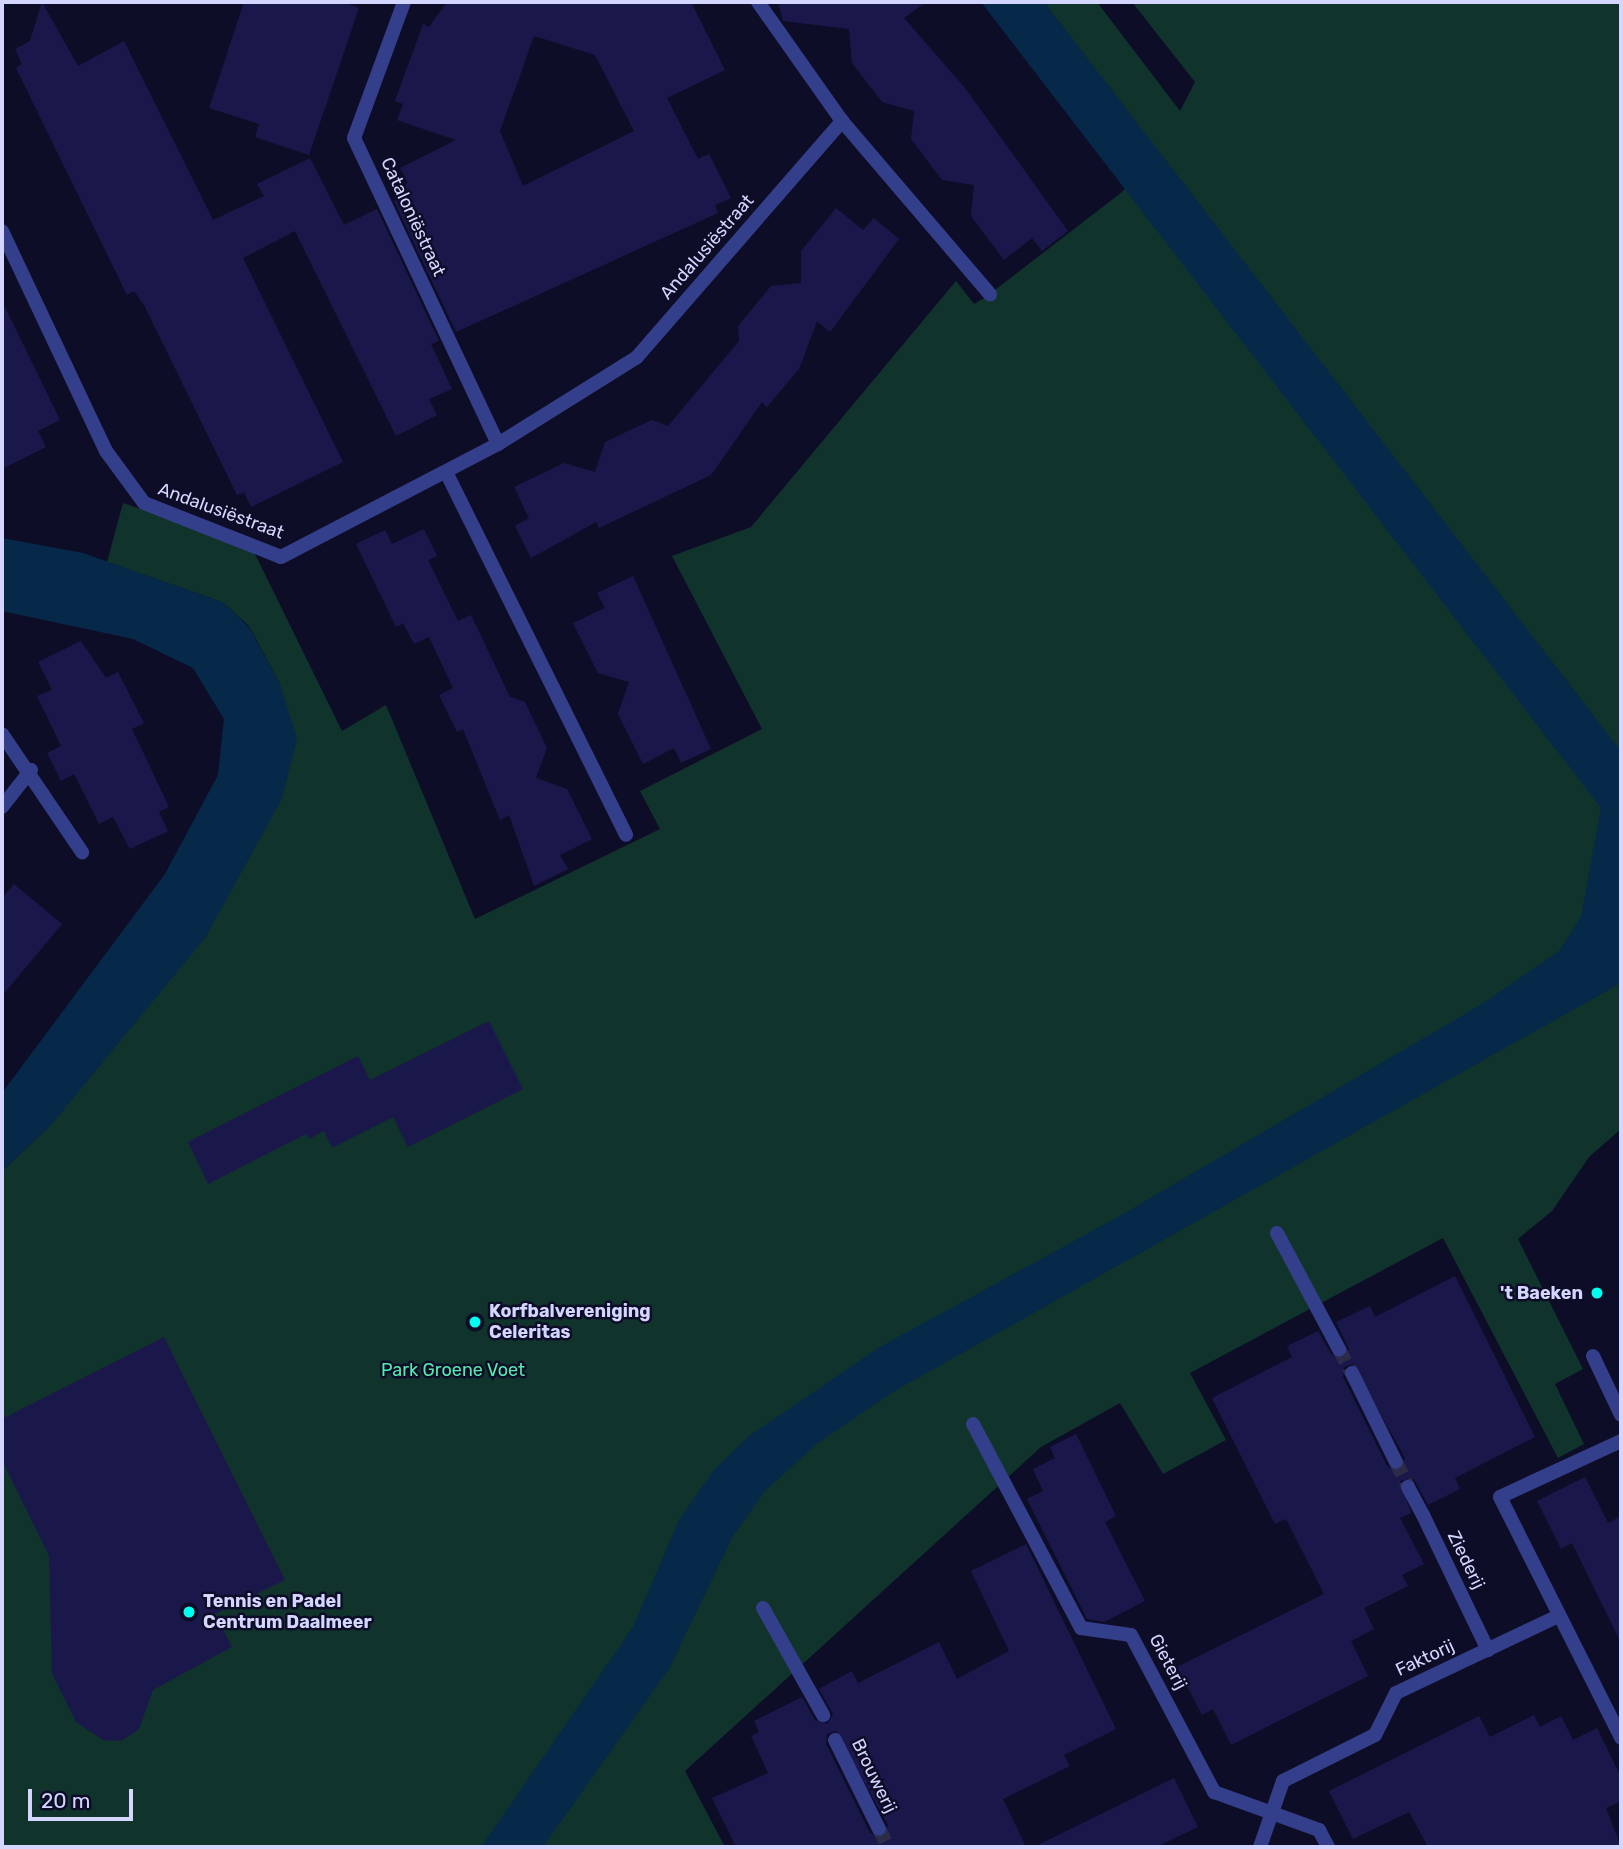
<!DOCTYPE html>
<html>
<head>
<meta charset="utf-8">
<style>
	body { margin:0 }
	#map { position:relative; width:1623px; height:1849px; overflow:hidden; background:#0e0d28; font-family:Rubik,sans-serif }
	div>[style] { position:absolute }
	.green>* { inset:0; background:#10332c }
	.water>* { inset:0; background:#062949 }
	.building>* { inset:0; background:#1a184b }
	.pedestrian-tunnel>* { height:14px; margin-top:-7px; transform-origin:0; background:repeating-linear-gradient(90deg,#2c2b48 0 14px,transparent 0 21px) }
	.pedestrian>* { height:14px; margin:-7px; padding:0 7px; transform-origin:7px; border-radius:7px; background:#343f8b }
	.minor>* { height:14px; margin:-7px; padding:0 7px; transform-origin:7px; border-radius:7px; background:#343f8b }
	.dots>* { width:19px; height:19px; translate:-50% -50%; box-sizing:border-box; border:4px solid #0e0d28; border-radius:50% }
	span { translate:-50% -50%; white-space:nowrap; text-align:center; line-height:1.15; -webkit-text-stroke:5px #0e0d28; paint-order:stroke }
	.street-label { font-size:18px; color:#d4d6ff }
	.poi-label { font-size:18px; color:#d4d6ff; font-weight:700 }
	.right { translate:-100% -50%; text-align:right }
	.left { translate:0 -50%; text-align:left }
	.park-label { font-size:18px; color:#55eaad }
	.frame { position:absolute; inset:0; border:4px solid #d4d6ff; pointer-events:none }
	.scale { position:absolute; left:28px; top:1789px; width:105px; height:32px; box-sizing:border-box; border:4px solid #d4d6ff; border-top:0; padding-left:9px; font-size:21px; line-height:24px; white-space:nowrap; color:#d4d6ff; -webkit-text-stroke:5px #0e0d28; paint-order:stroke }
</style>
</head>
<body>
<div id="map">
	<div class="green">
		<div style="clip-path:polygon(1044px 2px,1097px 2px,1180px 111px,1195px 82px,1132px 2px,1621px 2px,1621px 1129px,1589px 1157px,1552px 1211px,1518px 1239px,1583px 1369px,1555px 1384px,1584px 1444px,1558px 1458px,1443px 1238px,1190px 1373px,1226px 1440px,1163px 1474px,1120px 1403px,1041px 1447px,685px 1771px,725px 1847px,2px 1847px,2px 1171px,52px 1124px,280px 684px,249px 626px,222px 602px,107px 562px,123px 503px,251px 546px,342px 731px,386px 705px,475px 919px,660px 829px,640px 791px,762px 729px,672px 556px,751px 527px,956px 281px,974px 304px,986px 297px,1122px 192px,1159px 153px)"></div>
	</div>
	<div class="water">
		<div style="clip-path:polygon(981px 2px,1044px 2px,1621px 751px,1621px 983px,893px 1392px,818px 1443px,766px 1490px,733px 1536px,669px 1669px,543px 1847px,481px 1847px,633px 1627px,679px 1520px,713px 1471px,749px 1436px,878px 1348px,1116px 1218px,1482px 1004px,1559px 951px,1581px 917px,1601px 808px)"></div>
		<div style="clip-path:polygon(2px 538px,83px 553px,222px 602px,249px 627px,280px 684px,297px 739px,282px 799px,205px 938px,52px 1124px,2px 1171px,2px 1093px,165px 874px,218px 775px,224px 719px,193px 668px,133px 639px,2px 611px)"></div>
	</div>
	<div class="building">
		<div style="clip-path:polygon(42px 2px,78px 66px,124px 41px,213px 220px,264px 196px,257px 184px,310px 158px,344px 225px,377px 209px,439px 341px,431px 344px,452px 389px,429px 399px,437px 415px,396px 436px,295px 231px,243px 258px,343px 462px,251px 507px,244px 492px,237px 495px,144px 305px,134px 291px,127px 295px,16px 68px,22px 64px,15px 49px,30px 41px)"></div>
		<div style="clip-path:polygon(244px 2px,343px 2px,359px 8px,309px 155px,255px 137px,259px 124px,209px 108px)"></div>
		<div style="clip-path:polygon(evenodd,447px 2px,691px 2px,725px 70px,667px 98px,698px 159px,709px 154px,731px 198px,715px 205px,718px 213px,456px 332px,394px 201px,406px 196px,401px 187px,408px 183px,400px 168px,456px 140px,397px 120px,403px 104px,395px 101px,423px 24px,429px 27px,447px 2px,534px 36px,595px 55px,634px 131px,523px 186px,500px 131px,534px 36px)"></div>
		<div style="clip-path:polygon(778px 2px,926px 2px,904px 18px,965px 88px,1068px 231px,1042px 251px,1032px 238px,1004px 260px,971px 216px,974px 185px,942px 180px,911px 139px,914px 111px,882px 102px,852px 63px,849px 29px,783px 21px)"></div>
		<div style="clip-path:polygon(836px 208px,863px 230px,874px 218px,899px 239px,830px 332px,817px 321px,799px 369px,767px 407px,762px 402px,711px 475px,599px 528px,596px 522px,531px 558px,515px 526px,529px 518px,514px 487px,564px 463px,595px 472px,605px 442px,652px 420px,668px 426px,739px 341px,738px 326px,771px 286px,801px 283px,801px 251px)"></div>
		<div style="clip-path:polygon(2px 301px,60px 420px,38px 431px,46px 447px,2px 469px)"></div>
		<div style="clip-path:polygon(424px 529px,437px 556px,428px 560px,458px 621px,471px 615px,510px 697px,525px 702px,547px 748px,536px 778px,567px 789px,592px 839px,560px 855px,568px 869px,534px 886px,509px 815px,500px 820px,463px 729px,457px 732px,439px 695px,453px 688px,429px 637px,414px 644px,403px 623px,396px 627px,356px 544px,385px 530px,392px 544px)"></div>
		<div style="clip-path:polygon(633px 576px,711px 749px,681px 763px,674px 748px,643px 764px,618px 714px,629px 682px,598px 673px,573px 623px,605px 608px,597px 593px)"></div>
		<div style="clip-path:polygon(81px 641px,106px 678px,118px 672px,144px 723px,132px 729px,169px 807px,159px 812px,168px 831px,130px 849px,113px 817px,99px 824px,74px 774px,61px 781px,47px 753px,61px 746px,37px 696px,52px 690px,38px 662px)"></div>
		<div style="clip-path:polygon(14px 884px,62px 924px,2px 996px,2px 898px)"></div>
		<div style="clip-path:polygon(489px 1021px,523px 1089px,408px 1147px,393px 1117px,332px 1148px,324px 1131px,309px 1139px,306px 1134px,208px 1184px,188px 1142px,358px 1056px,370px 1080px)"></div>
		<div style="clip-path:polygon(evenodd,1455px 1276px,1535px 1437px,1455px 1478px,1460px 1489px,1428px 1505px,1414px 1479px,1400px 1481px,1411px 1513px,1400px 1518px,1424px 1564px,1402px 1575px,1408px 1586px,1364px 1608px,1374px 1629px,1351px 1641px,1368px 1676px,1231px 1745px,1213px 1709px,1202px 1715px,1177px 1667px,1324px 1594px,1286px 1519px,1275px 1524px,1212px 1398px,1292px 1357px,1287px 1346px,1318px 1331px,1331px 1354px,1343px 1358px,1349px 1349px,1336px 1322px,1370px 1306px,1375px 1317px,1455px 1276px,1353px 1364px,1405px 1458px,1400px 1471px,1387px 1466px,1343px 1377px,1344px 1367px,1353px 1364px)"></div>
		<div style="clip-path:polygon(164px 1337px,285px 1580px,215px 1614px,232px 1647px,153px 1690px,139px 1729px,121px 1741px,103px 1740px,76px 1722px,52px 1674px,49px 1556px,2px 1460px,2px 1419px)"></div>
		<div style="clip-path:polygon(1076px 1434px,1116px 1516px,1105px 1522px,1145px 1601px,1104px 1622px,1087px 1619px,1027px 1499px,1043px 1491px,1033px 1469px,1055px 1458px,1050px 1447px)"></div>
		<div style="clip-path:polygon(1585px 1477px,1608px 1523px,1621px 1516px,1621px 1643px,1572px 1543px,1561px 1549px,1537px 1501px)"></div>
		<div style="clip-path:polygon(evenodd,1026px 1544px,1116px 1729px,1064px 1755px,1070px 1766px,1003px 1799px,1026px 1847px,736px 1847px,712px 1798px,768px 1773px,751px 1736px,759px 1732px,754px 1721px,802px 1697px,815px 1720px,827px 1724px,833px 1714px,819px 1689px,852px 1671px,858px 1683px,939px 1642px,957px 1679px,1009px 1651px,971px 1571px,1026px 1544px,836px 1731px,888px 1825px,883px 1838px,870px 1833px,826px 1744px,827px 1734px,836px 1731px)"></div>
		<div style="clip-path:polygon(1534px 1715px,1540px 1727px,1561px 1716px,1573px 1740px,1597px 1728px,1621px 1777px,1621px 1801px,1606px 1808px,1621px 1847px,1428px 1847px,1409px 1812px,1353px 1839px,1329px 1791px,1479px 1716px,1490px 1737px)"></div>
		<div style="clip-path:polygon(1174px 1778px,1198px 1827px,1156px 1847px,1034px 1847px)"></div>
	</div>
	<div class="pedestrian-tunnel">
		<div style="left:1339px;top:1349px;width:27px;rotate:62deg"></div>
		<div style="left:1396px;top:1462px;width:28px;rotate:64deg"></div>
		<div style="left:879px;top:1829px;width:20px;rotate:63deg"></div>
	</div>
	<div class="pedestrian">
		<div style="left:354px;top:138px;width:338px;rotate:64.8deg"></div>
		<div style="left:1277px;top:1233px;width:132px;rotate:61.9deg"></div>
		<div style="left:1352px;top:1373px;width:99px;rotate:63.7deg"></div>
		<div style="left:973px;top:1424px;width:231px;rotate:62.1deg"></div>
		<div style="left:1081px;top:1628px;width:50px;rotate:8deg"></div>
		<div style="left:1408px;top:1487px;width:32px;rotate:62deg"></div>
		<div style="left:763px;top:1608px;width:123px;rotate:60.7deg"></div>
		<div style="left:835px;top:1740px;width:99px;rotate:63.7deg"></div>
	</div>
	<div class="minor">
		<div style="left:758px;top:2px;width:146px;rotate:54.8deg"></div>
		<div style="left:842px;top:121px;width:228px;rotate:49.5deg"></div>
		<div style="left:354px;top:138px;width:145px;rotate:-69.8deg"></div>
		<div style="left:2px;top:231px;width:243px;rotate:64.7deg"></div>
		<div style="left:106px;top:451px;width:64px;rotate:53.8deg"></div>
		<div style="left:144px;top:503px;width:147px;rotate:21.5deg"></div>
		<div style="left:281px;top:557px;width:245px;rotate:-27.5deg"></div>
		<div style="left:498px;top:444px;width:164px;rotate:-32deg"></div>
		<div style="left:637px;top:357px;width:313px;rotate:-49deg"></div>
		<div style="left:446px;top:472px;width:405px;rotate:63.6deg"></div>
		<div style="left:2px;top:734px;width:143px;rotate:55.9deg"></div>
		<div style="left:2px;top:807px;width:47px;rotate:-51.9deg"></div>
		<div style="left:1593px;top:1356px;width:65px;rotate:64.6deg"></div>
		<div style="left:1621px;top:1441px;width:133px;rotate:155.2deg"></div>
		<div style="left:1500px;top:1497px;width:270px;rotate:63.3deg"></div>
		<div style="left:1423px;top:1515px;width:150px;rotate:64.3deg"></div>
		<div style="left:1131px;top:1635px;width:178px;rotate:62.1deg"></div>
		<div style="left:1214px;top:1792px;width:112px;rotate:19.9deg"></div>
		<div style="left:1319px;top:1830px;width:19px;rotate:62deg"></div>
		<div style="left:1260px;top:1847px;width:70px;rotate:-70.8deg"></div>
		<div style="left:1283px;top:1781px;width:103px;rotate:-26.6deg"></div>
		<div style="left:1375px;top:1735px;width:47px;rotate:-63.4deg"></div>
		<div style="left:1396px;top:1693px;width:179px;rotate:-25.4deg"></div>
	</div>
	<div class="dots">
		<div style="left:1597px;top:1293px;background:#00fff0"></div>
		<div style="left:475px;top:1322px;background:#00fff0"></div>
		<div style="left:189px;top:1612px;background:#00fff0"></div>
	</div>
	<div class="street-label">
		<span style="left:413px;top:217px;rotate:65deg">Cataloniëstraat</span>
		<span style="left:707px;top:247px;rotate:-49deg">Andalusiëstraat</span>
		<span style="left:221px;top:511px;rotate:20deg">Andalusiëstraat</span>
		<span style="left:1466px;top:1560px;rotate:64deg">Ziederij</span>
		<span style="left:1425px;top:1658px;rotate:-25deg">Faktorij</span>
		<span style="left:1168px;top:1662px;rotate:62deg">Gieterij</span>
		<span style="left:874px;top:1776px;rotate:64deg">Brouwerij</span>
	</div>
	<div class="poi-label">
		<span class="right" style="left:1583px;top:1293px">'t Baeken</span>
		<span class="left" style="left:489px;top:1322px">Korfbalvereniging<br>Celeritas</span>
		<span class="left" style="left:203px;top:1612px">Tennis en Padel<br>Centrum Daalmeer</span>
	</div>
	<div class="park-label">
		<span style="left:453px;top:1370px">Park Groene Voet</span>
	</div>
	<div class="frame"></div>
	<div class="scale">20 m</div>
</div>
</body>
</html>
